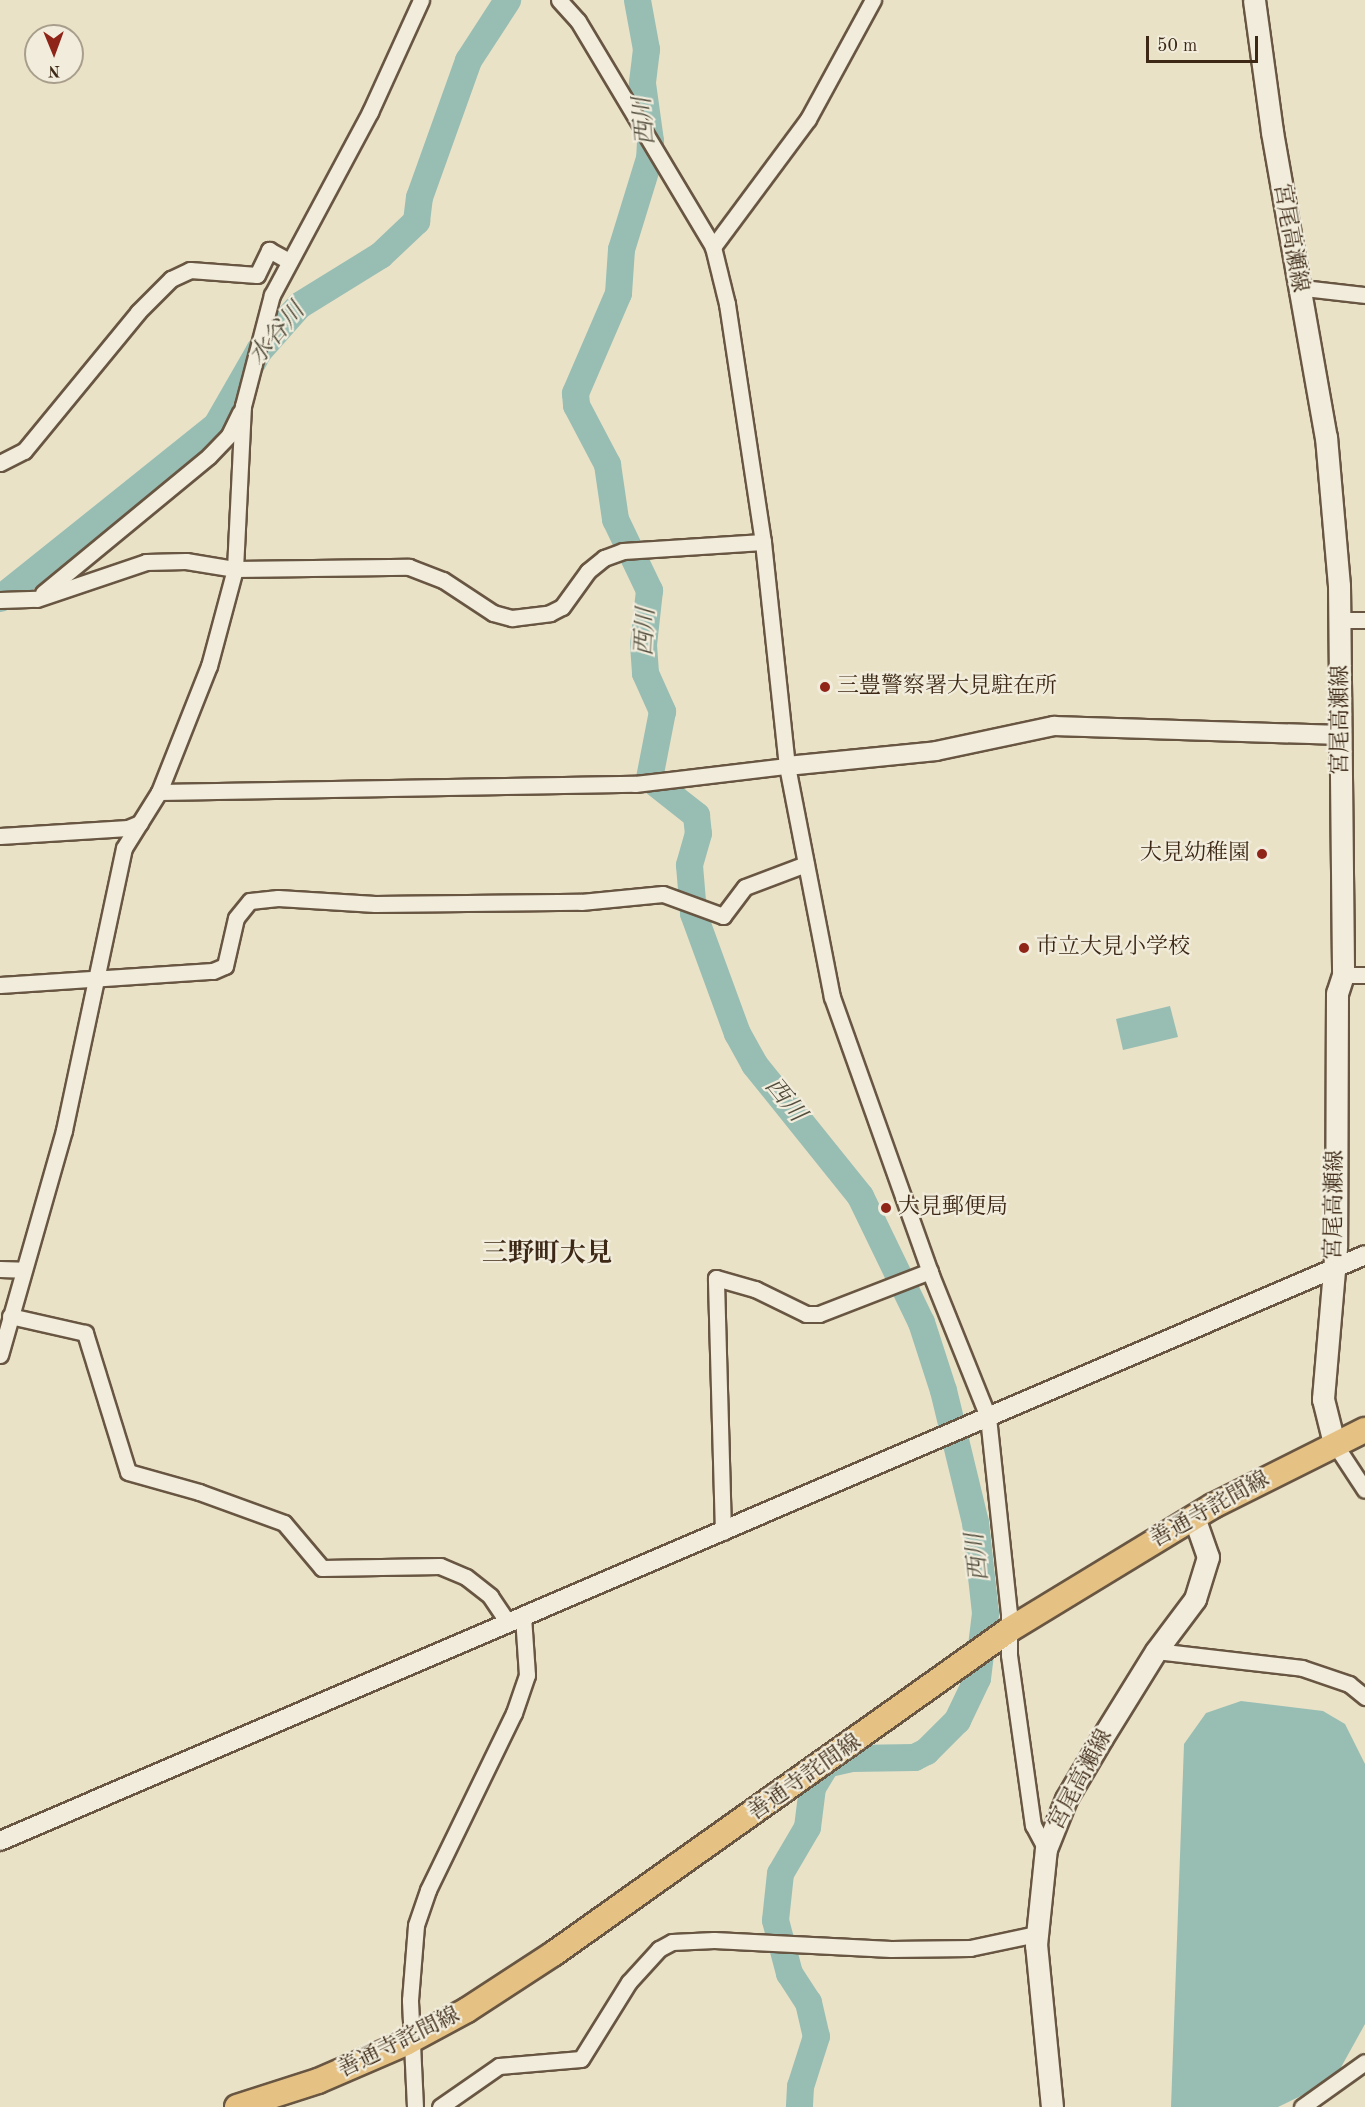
<!DOCTYPE html>
<html>
<head>
<meta charset="utf-8">
<style>
	body { margin:0 }
	#map { position:relative; width:1365px; height:2107px; overflow:hidden; background:#eae2c7; font-family:"Old Standard TT","Noto Serif JP",serif }
	div>[style] { position:absolute }
	.water>* { inset:0; background:#98beb4 }
	.river>* { height:27px; margin:-13.5px; padding:0 13.5px; transform-origin:13.5px; border-radius:13.5px; background:#98beb4 }
	.roads { filter:drop-shadow(2px 0 #685642) drop-shadow(-2px 0 #685642) drop-shadow(0 2px #685642) drop-shadow(0 -2px #685642) }
	.minor>* { height:15px; margin:-7.5px; padding:0 7.5px; transform-origin:7.5px; border-radius:7.5px; background:#f1ecdb }
	.tertiary>* { height:18px; margin:-9px; padding:0 9px; transform-origin:9px; border-radius:9px; background:#f1ecdb }
	.secondary>* { height:21px; margin:-10.5px; padding:0 10.5px; transform-origin:10.5px; border-radius:10.5px; background:#f1ecdb }
	.primary>* { height:24px; margin:-12px; padding:0 12px; transform-origin:12px; border-radius:12px; background:#e5c184 }
	.dots>* { width:16px; height:16px; translate:-50% -50%; box-sizing:border-box; border:3px solid #f1ecdb; border-radius:50% }
	span { translate:-50% -50%; white-space:nowrap; text-align:center; line-height:1.15; -webkit-text-stroke:4.5px #f1ecdb; paint-order:stroke }
	.street-label { font-size:22px; color:#3c2815 }
	.poi-label { font-size:22px; color:#3c2815 }
	.left { translate:0 -50%; text-align:left }
	.right { translate:-100% -50%; text-align:right }
	.water-label { font-size:24px; color:#534e3d; font-style:italic }
	.quarter-label { font-size:26px; color:#3c2815; font-weight:700 }
	.north { position:absolute; left:24px; top:24px; width:60px; height:60px; box-sizing:border-box; background:#f1ecdb; border:2px solid #a99e8c; border-radius:50%; rotate:179deg; font-size:16px; font-weight:700; line-height:24px; text-align:center; color:#3c2815 }
	.north::after { content:''; display:block; margin:auto; width:21px; height:27px; background:#8f2418; clip-path:polygon(50% 0,100% 100%,50% 72%,0 100%) }
	.scale { position:absolute; left:1146px; top:36px; width:112px; height:27px; box-sizing:border-box; border:3px solid #3c2815; border-top:0; padding-left:8px; font-size:18px; line-height:21px; white-space:nowrap; color:#3c2815; -webkit-text-stroke:4px #f1ecdb; paint-order:stroke }
</style>
</head>
<body>
<div id="map">
	<div class="water">
		<div style="clip-path:polygon(1170px 1006px,1178px 1037px,1123px 1050px,1116px 1019px)"></div>
		<div style="clip-path:polygon(1241px 1701px,1323px 1711px,1345px 1724px,1365px 1764px,1365px 2024px,1334px 2080px,1278px 2107px,1171px 2107px,1184px 1744px,1206px 1713px)"></div>
	</div>
	<div class="river">
		<div style="left:637px;top:0;width:50px;rotate:79.6deg"></div>
		<div style="left:646px;top:49px;width:34px;rotate:97deg"></div>
		<div style="left:642px;top:83px;width:59px;rotate:82.1deg"></div>
		<div style="left:650px;top:141px;width:17px;rotate:93deg"></div>
		<div style="left:649px;top:158px;width:95px;rotate:107.1deg"></div>
		<div style="left:621px;top:249px;width:44px;rotate:93.9deg"></div>
		<div style="left:618px;top:293px;width:109px;rotate:113.3deg"></div>
		<div style="left:575px;top:393px;width:12px;rotate:85deg"></div>
		<div style="left:576px;top:405px;width:67px;rotate:62.3deg"></div>
		<div style="left:607px;top:464px;width:56px;rotate:81.7deg"></div>
		<div style="left:615px;top:519px;width:79px;rotate:64.4deg"></div>
		<div style="left:649px;top:590px;width:54px;rotate:96.3deg"></div>
		<div style="left:643px;top:644px;width:29px;rotate:86deg"></div>
		<div style="left:645px;top:673px;width:42px;rotate:65.9deg"></div>
		<div style="left:662px;top:711px;width:68px;rotate:101deg"></div>
		<div style="left:649px;top:778px;width:60px;rotate:38.2deg"></div>
		<div style="left:696px;top:815px;width:18px;rotate:84deg"></div>
		<div style="left:698px;top:833px;width:33px;rotate:106deg"></div>
		<div style="left:689px;top:865px;width:48px;rotate:85.2deg"></div>
		<div style="left:693px;top:913px;width:128px;rotate:69.9deg"></div>
		<div style="left:737px;top:1033px;width:35px;rotate:61deg"></div>
		<div style="left:754px;top:1064px;width:169px;rotate:51.2deg"></div>
		<div style="left:860px;top:1196px;width:140px;rotate:64.2deg"></div>
		<div style="left:921px;top:1322px;width:71px;rotate:72.1deg"></div>
		<div style="left:943px;top:1390px;width:136px;rotate:76.4deg"></div>
		<div style="left:975px;top:1522px;width:92px;rotate:83.7deg"></div>
		<div style="left:985px;top:1613px;width:65px;rotate:97deg"></div>
		<div style="left:977px;top:1678px;width:47px;rotate:115.5deg"></div>
		<div style="left:957px;top:1720px;width:44px;rotate:135deg"></div>
		<div style="left:926px;top:1751px;width:13px;rotate:153deg"></div>
		<div style="left:914px;top:1757px;width:63px;rotate:179.1deg"></div>
		<div style="left:851px;top:1758px;width:26px;rotate:167deg"></div>
		<div style="left:826px;top:1764px;width:27px;rotate:121deg"></div>
		<div style="left:812px;top:1787px;width:40px;rotate:97.1deg"></div>
		<div style="left:807px;top:1827px;width:53px;rotate:120.4deg"></div>
		<div style="left:780px;top:1873px;width:47px;rotate:96.1deg"></div>
		<div style="left:775px;top:1920px;width:55px;rotate:75.2deg"></div>
		<div style="left:789px;top:1973px;width:35px;rotate:57deg"></div>
		<div style="left:808px;top:2002px;width:35px;rotate:77deg"></div>
		<div style="left:816px;top:2036px;width:52px;rotate:107.7deg"></div>
		<div style="left:800px;top:2086px;width:21px;rotate:93deg"></div>
		<div style="left:0;top:598px;width:277px;rotate:-38.7deg"></div>
		<div style="left:216px;top:425px;width:86px;rotate:-60.2deg"></div>
		<div style="left:259px;top:350px;width:60px;rotate:-48.4deg"></div>
		<div style="left:299px;top:305px;width:95px;rotate:-31.7deg"></div>
		<div style="left:380px;top:255px;width:50px;rotate:-43.4deg"></div>
		<div style="left:416px;top:221px;width:24px;rotate:-83deg"></div>
		<div style="left:419px;top:197px;width:145px;rotate:-70.3deg"></div>
		<div style="left:468px;top:60px;width:72px;rotate:-57deg"></div>
	</div>
	<div class="roads">
		<div class="minor">
			<div style="left:559px;top:0;width:28px;rotate:48deg"></div>
			<div style="left:578px;top:21px;width:263px;rotate:59.1deg"></div>
			<div style="left:713px;top:247px;width:59px;rotate:76.2deg"></div>
			<div style="left:727px;top:304px;width:241px;rotate:81.4deg"></div>
			<div style="left:763px;top:542px;width:225px;rotate:83.9deg"></div>
			<div style="left:787px;top:766px;width:235px;rotate:79deg"></div>
			<div style="left:832px;top:997px;width:295px;rotate:70.4deg"></div>
			<div style="left:931px;top:1275px;width:153px;rotate:68.1deg"></div>
			<div style="left:988px;top:1417px;width:197px;rotate:83.9deg"></div>
			<div style="left:1009px;top:1613px;width:42px;rotate:90deg"></div>
			<div style="left:1009px;top:1655px;width:172px;rotate:82deg"></div>
			<div style="left:1033px;top:1825px;width:27px;rotate:62deg"></div>
			<div style="left:713px;top:247px;width:159px;rotate:-53.4deg"></div>
			<div style="left:808px;top:119px;width:136px;rotate:-61.4deg"></div>
			<div style="left:1312px;top:289px;width:53px;rotate:6.5deg"></div>
			<div style="left:0;top:463px;width:27px;rotate:-27deg"></div>
			<div style="left:24px;top:451px;width:180px;rotate:-50.6deg"></div>
			<div style="left:138px;top:312px;width:47px;rotate:-45deg"></div>
			<div style="left:171px;top:279px;width:21px;rotate:-25deg"></div>
			<div style="left:190px;top:270px;width:67px;rotate:4.3deg"></div>
			<div style="left:257px;top:275px;width:28px;rotate:-64deg"></div>
			<div style="left:269px;top:250px;width:23px;rotate:29deg"></div>
			<div style="left:43px;top:593px;width:215px;rotate:-39.5deg"></div>
			<div style="left:209px;top:456px;width:29px;rotate:-46deg"></div>
			<div style="left:229px;top:435px;width:25px;rotate:-64deg"></div>
			<div style="left:0;top:600px;width:37px;rotate:-2deg"></div>
			<div style="left:37px;top:599px;width:115px;rotate:-18.7deg"></div>
			<div style="left:146px;top:562px;width:40px;rotate:-1.4deg"></div>
			<div style="left:186px;top:561px;width:50px;rotate:9.3deg"></div>
			<div style="left:235px;top:569px;width:174px;rotate:-0.7deg"></div>
			<div style="left:409px;top:567px;width:36px;rotate:21deg"></div>
			<div style="left:443px;top:580px;width:60px;rotate:33.4deg"></div>
			<div style="left:493px;top:613px;width:20px;rotate:15deg"></div>
			<div style="left:512px;top:618px;width:38px;rotate:-7deg"></div>
			<div style="left:550px;top:613px;width:13px;rotate:-27deg"></div>
			<div style="left:562px;top:607px;width:44px;rotate:-54.2deg"></div>
			<div style="left:588px;top:571px;width:21px;rotate:-39deg"></div>
			<div style="left:604px;top:558px;width:20px;rotate:-20deg"></div>
			<div style="left:623px;top:551px;width:140px;rotate:-3.7deg"></div>
			<div style="left:1341px;top:620px;width:24px"></div>
			<div style="left:159px;top:792px;width:476px;rotate:-1deg"></div>
			<div style="left:635px;top:784px;width:153px;rotate:-6.8deg"></div>
			<div style="left:0;top:836px;width:128px;rotate:-3.6deg"></div>
			<div style="left:128px;top:828px;width:13px;rotate:-23deg"></div>
			<div style="left:1343px;top:975px;width:22px"></div>
			<div style="left:0;top:985px;width:213px;rotate:-3.8deg"></div>
			<div style="left:213px;top:971px;width:13px;rotate:-23deg"></div>
			<div style="left:225px;top:966px;width:49px;rotate:-77.1deg"></div>
			<div style="left:236px;top:918px;width:22px;rotate:-51deg"></div>
			<div style="left:250px;top:901px;width:28px;rotate:-6deg"></div>
			<div style="left:278px;top:898px;width:97px;rotate:3.5deg"></div>
			<div style="left:375px;top:904px;width:206px;rotate:-0.6deg"></div>
			<div style="left:581px;top:902px;width:82px;rotate:-5.6deg"></div>
			<div style="left:663px;top:894px;width:64px;rotate:20.1deg"></div>
			<div style="left:723px;top:916px;width:36px;rotate:-53deg"></div>
			<div style="left:745px;top:887px;width:65px;rotate:-20.7deg"></div>
			<div style="left:0;top:1269px;width:23px;rotate:2deg"></div>
			<div style="left:10px;top:1316px;width:77px;rotate:12.8deg"></div>
			<div style="left:85px;top:1333px;width:145px;rotate:72.8deg"></div>
			<div style="left:128px;top:1472px;width:74px;rotate:15.7deg"></div>
			<div style="left:199px;top:1492px;width:90px;rotate:20deg"></div>
			<div style="left:284px;top:1523px;width:59px;rotate:49.8deg"></div>
			<div style="left:322px;top:1568px;width:118px;rotate:-1deg"></div>
			<div style="left:440px;top:1566px;width:28px;rotate:23deg"></div>
			<div style="left:466px;top:1577px;width:31px;rotate:38deg"></div>
			<div style="left:490px;top:1596px;width:32px;rotate:56deg"></div>
			<div style="left:0;top:1355px;width:234px;rotate:-74.1deg"></div>
			<div style="left:64px;top:1130px;width:288px;rotate:-78deg"></div>
			<div style="left:124px;top:848px;width:66px;rotate:-58deg"></div>
			<div style="left:159px;top:792px;width:136px;rotate:-68.4deg"></div>
			<div style="left:209px;top:666px;width:100px;rotate:-75deg"></div>
			<div style="left:235px;top:569px;width:163px;rotate:-87.2deg"></div>
			<div style="left:243px;top:406px;width:115px;rotate:-75.4deg"></div>
			<div style="left:272px;top:295px;width:208px;rotate:-61.8deg"></div>
			<div style="left:370px;top:112px;width:123px;rotate:-65.5deg"></div>
			<div style="left:1334px;top:1443px;width:56px;rotate:56.6deg"></div>
			<div style="left:723px;top:1532px;width:254px;rotate:-91.6deg"></div>
			<div style="left:716px;top:1278px;width:41px;rotate:15.8deg"></div>
			<div style="left:755px;top:1289px;width:57px;rotate:26.1deg"></div>
			<div style="left:806px;top:1314px;width:13px"></div>
			<div style="left:819px;top:1314px;width:119px;rotate:-21.2deg"></div>
			<div style="left:1156px;top:1651px;width:147px;rotate:6.6deg"></div>
			<div style="left:1302px;top:1668px;width:50px;rotate:18.8deg"></div>
			<div style="left:1349px;top:1684px;width:21px;rotate:39deg"></div>
			<div style="left:415px;top:2107px;width:107px;rotate:-92.7deg"></div>
			<div style="left:410px;top:2000px;width:75px;rotate:-85.4deg"></div>
			<div style="left:416px;top:1925px;width:37px;rotate:-71deg"></div>
			<div style="left:428px;top:1890px;width:197px;rotate:-64.1deg"></div>
			<div style="left:514px;top:1713px;width:40px;rotate:-71.1deg"></div>
			<div style="left:527px;top:1675px;width:58px;rotate:-93.9deg"></div>
			<div style="left:440px;top:2107px;width:72px;rotate:-34.8deg"></div>
			<div style="left:499px;top:2066px;width:82px;rotate:-4.9deg"></div>
			<div style="left:581px;top:2059px;width:91px;rotate:-58.1deg"></div>
			<div style="left:629px;top:1982px;width:45px;rotate:-47.7deg"></div>
			<div style="left:659px;top:1949px;width:15px;rotate:-28deg"></div>
			<div style="left:672px;top:1942px;width:42px;rotate:-2.7deg"></div>
			<div style="left:714px;top:1940px;width:177px;rotate:2.9deg"></div>
			<div style="left:891px;top:1949px;width:79px;rotate:-0.7deg"></div>
			<div style="left:970px;top:1948px;width:67px;rotate:-12deg"></div>
			<div style="left:1302px;top:2107px;width:77px;rotate:-35.5deg"></div>
		</div>
		<div class="tertiary">
			<div style="left:787px;top:766px;width:150px;rotate:-5.7deg"></div>
			<div style="left:936px;top:751px;width:121px;rotate:-12deg"></div>
			<div style="left:1054px;top:726px;width:287px;rotate:1.8deg"></div>
			<div style="left:0;top:1841px;width:1485px;rotate:-23.23deg"></div>
		</div>
		<div class="secondary">
			<div style="left:1254px;top:0;width:133px;rotate:82.2deg"></div>
			<div style="left:1272px;top:132px;width:310px;rotate:80deg"></div>
			<div style="left:1326px;top:437px;width:149px;rotate:85deg"></div>
			<div style="left:1339px;top:585px;width:390px;rotate:89.4deg"></div>
			<div style="left:1343px;top:975px;width:19px;rotate:108deg"></div>
			<div style="left:1337px;top:993px;width:254px;rotate:90.2deg"></div>
			<div style="left:1336px;top:1247px;width:153px;rotate:94.9deg"></div>
			<div style="left:1323px;top:1399px;width:45px;rotate:76deg"></div>
			<div style="left:1052px;top:2107px;width:163px;rotate:-95.6deg"></div>
			<div style="left:1036px;top:1945px;width:97px;rotate:-84.1deg"></div>
			<div style="left:1046px;top:1849px;width:54px;rotate:-68.2deg"></div>
			<div style="left:1066px;top:1799px;width:71px;rotate:-59.5deg"></div>
			<div style="left:1102px;top:1738px;width:102px;rotate:-58.2deg"></div>
			<div style="left:1156px;top:1651px;width:65px;rotate:-53.1deg"></div>
			<div style="left:1195px;top:1599px;width:44px;rotate:-72.8deg"></div>
			<div style="left:1208px;top:1557px;width:42px;rotate:-109.3deg"></div>
		</div>
		<div class="primary">
			<div style="left:237px;top:2107px;width:85px;rotate:-17.8deg"></div>
			<div style="left:318px;top:2081px;width:96px;rotate:-23.4deg"></div>
			<div style="left:406px;top:2043px;width:69px;rotate:-28.4deg"></div>
			<div style="left:467px;top:2010px;width:103px;rotate:-33.1deg"></div>
			<div style="left:553px;top:1954px;width:559px;rotate:-35.39deg"></div>
			<div style="left:1009px;top:1630px;width:239px;rotate:-31.3deg"></div>
			<div style="left:1213px;top:1506px;width:170px;rotate:-26.6deg"></div>
		</div>
	</div>
	<div class="dots">
		<div style="left:825px;top:687px;background:#8f2418"></div>
		<div style="left:1262px;top:854px;background:#8f2418"></div>
		<div style="left:1024px;top:948px;background:#8f2418"></div>
		<div style="left:886px;top:1208px;background:#8f2418"></div>
	</div>
	<div class="street-label">
		<span style="left:1290px;top:238px;rotate:80deg">宮尾高瀬線</span>
		<span style="left:1341px;top:720px;rotate:-90deg">宮尾高瀬線</span>
		<span style="left:1335px;top:1205px;rotate:-89deg">宮尾高瀬線</span>
		<span style="left:1210px;top:1510px;rotate:-29deg">善通寺詫間線</span>
		<span style="left:805px;top:1778px;rotate:-35deg">善通寺詫間線</span>
		<span style="left:1081px;top:1780px;rotate:-62deg">宮尾高瀬線</span>
		<span style="left:399px;top:2043px;rotate:-26deg">善通寺詫間線</span>
	</div>
	<div class="poi-label">
		<span class="left" style="left:837px;top:687px">三豊警察署大見駐在所</span>
		<span class="right" style="left:1250px;top:854px">大見幼稚園</span>
		<span class="left" style="left:1036px;top:948px">市立大見小学校</span>
		<span class="left" style="left:898px;top:1208px">大見郵便局</span>
	</div>
	<div class="water-label">
		<span style="left:646px;top:121px;rotate:-95deg">西川</span>
		<span style="left:278px;top:335px;rotate:-50deg">水谷川</span>
		<span style="left:647px;top:632px;rotate:-87deg">西川</span>
		<span style="left:784px;top:1101px;rotate:51deg">西川</span>
		<span style="left:979px;top:1557px;rotate:-96deg">西川</span>
	</div>
	<div class="quarter-label">
		<span style="left:547px;top:1255px">三野町大見</span>
	</div>
	<div class="north">N</div>
	<div class="scale">50 m</div>
</div>
</body>
</html>
